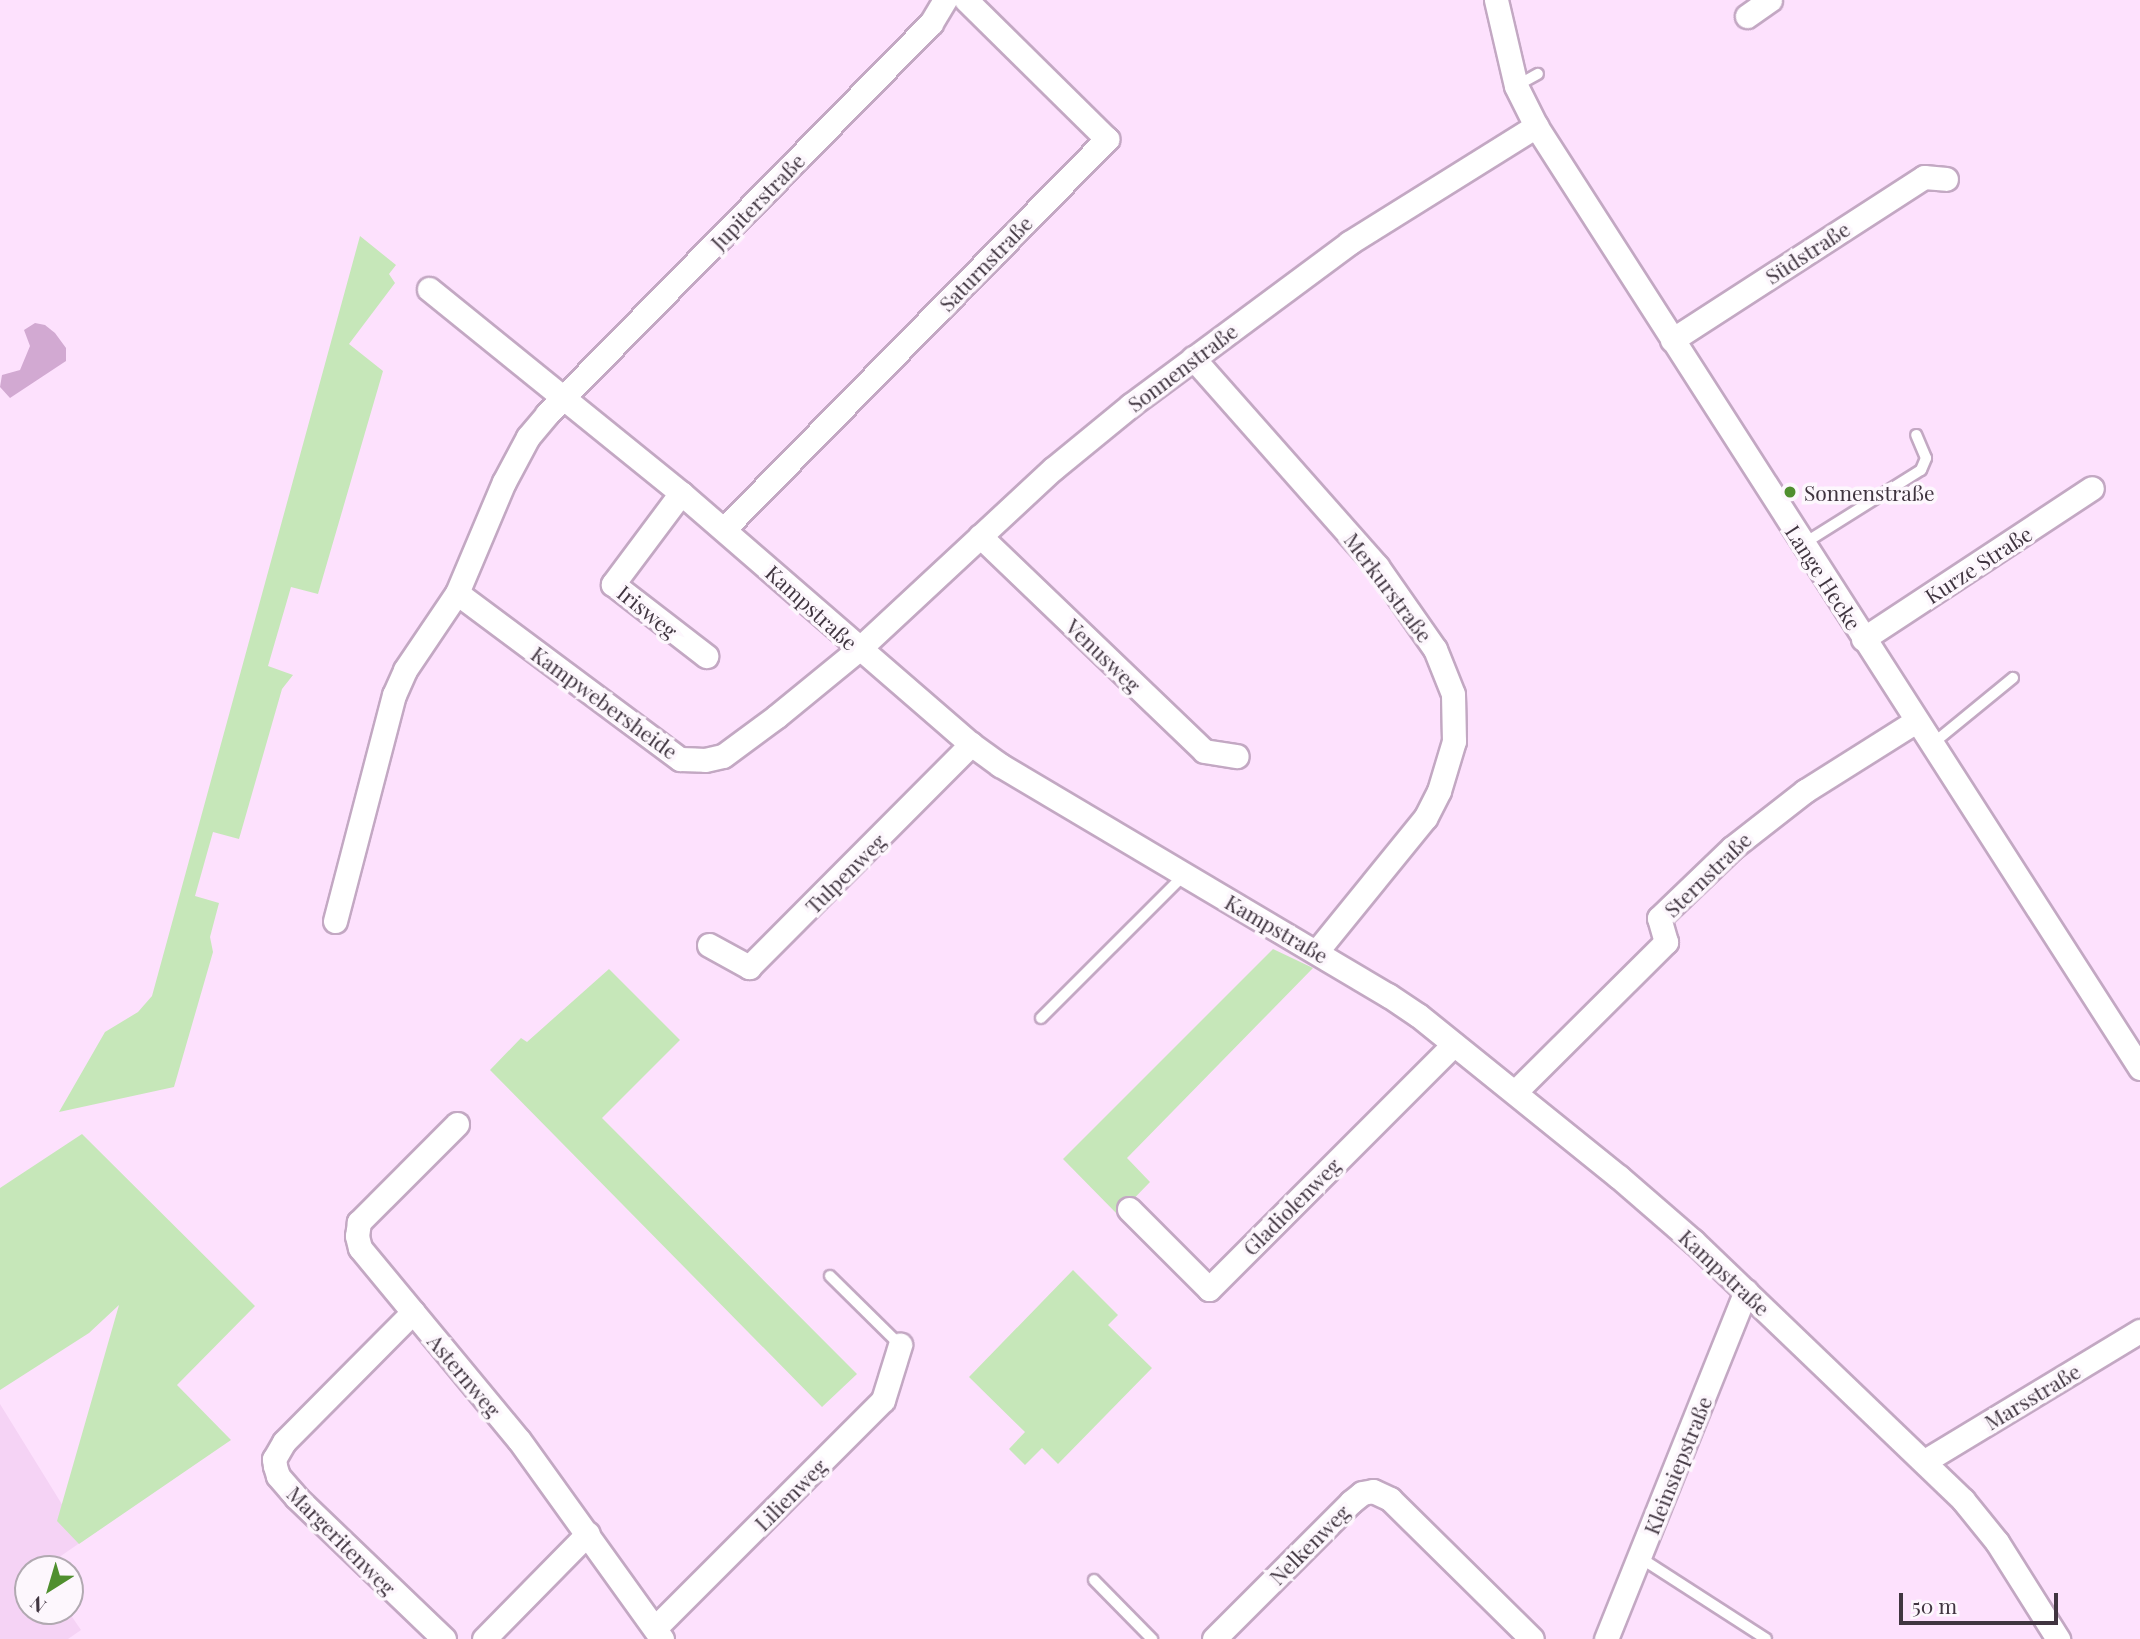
<!DOCTYPE html>
<html>
<head>
<meta charset="utf-8">
<style>
	body { margin:0 }
	#map { position:relative; width:2140px; height:1639px; overflow:hidden; background:#fde1fd; font-family:"Playfair Display",serif }
	div>[style] { position:absolute }
	.built>* { inset:0; background:#f5d3f5 }
	.green>* { inset:0; background:#c6e7b9 }
	.water>* { inset:0; background:#d2a9d2 }
	.roads { filter:drop-shadow(2px 0 #c3a8c3) drop-shadow(-2px 0 #c3a8c3) drop-shadow(0 2px #c3a8c3) drop-shadow(0 -2px #c3a8c3) }
	.lane>* { height:10px; margin:-5px; padding:0 5px; transform-origin:5px; border-radius:5px; background:#fff }
	.street>* { height:23px; margin:-11.5px; padding:0 11.5px; transform-origin:11.5px; border-radius:11.5px; background:#fff }
	.dots>* { width:19px; height:19px; translate:-50% -50%; box-sizing:border-box; border:4px solid #fdf7fd; border-radius:50% }
	span { translate:-50% -50%; white-space:nowrap; text-align:center; line-height:1.15; -webkit-text-stroke:7px #fdf7fd; paint-order:stroke }
	.street-label { font-size:21px; color:#403540 }
	.poi-label { font-size:21px; color:#403540 }
	.left { translate:0 -50%; text-align:left }
	.north { position:absolute; left:14px; top:1555px; width:70px; height:70px; box-sizing:border-box; background:#fdf7fd; border:2px solid #b1a9b1; border-radius:50%; rotate:217deg; font-size:19px; font-weight:700; line-height:28px; text-align:center; color:#403540 }
	.north::after { content:''; display:block; margin:auto; width:24px; height:32px; background:#508f2f; clip-path:polygon(50% 0,100% 100%,50% 72%,0 100%) }
	.scale { position:absolute; left:1899px; top:1593px; width:159px; height:32px; box-sizing:border-box; border:4px solid #403540; border-top:0; padding-left:9px; font-size:21px; line-height:24px; white-space:nowrap; color:#403540; -webkit-text-stroke:5px #fdf7fd; paint-order:stroke }
</style>
</head>
<body>
<div id="map">
	<div class="built">
		<div style="clip-path:polygon(0 1404px,84px 1540px,42px 1569px,28px 1569px,28px 1611px,68px 1611px,81px 1630px,68px 1639px,0 1639px)"></div>
	</div>
	<div class="green">
		<div style="clip-path:polygon(360px 236px,396px 265px,389px 274px,395px 283px,349px 344px,383px 371px,318px 594px,291px 587px,268px 666px,293px 675px,282px 689px,239px 839px,213px 832px,195px 896px,219px 903px,210px 937px,213px 952px,174px 1087px,59px 1112px,105px 1032px,138px 1012px,152px 996px)"></div>
		<div style="clip-path:polygon(1273px 949px,1313px 968px,1127px 1158px,1150px 1182px,1118px 1215px,1063px 1159px)"></div>
		<div style="clip-path:polygon(609px 969px,680px 1040px,602px 1118px,857px 1374px,822px 1407px,490px 1070px,521px 1038px,527px 1042px)"></div>
		<div style="clip-path:polygon(82px 1134px,255px 1306px,177px 1385px,231px 1440px,79px 1544px,57px 1521px,119px 1305px,89px 1333px,0 1390px,0 1188px)"></div>
		<div style="clip-path:polygon(1073px 1270px,1118px 1315px,1108px 1325px,1152px 1368px,1058px 1464px,1042px 1448px,1025px 1465px,1009px 1449px,1025px 1432px,969px 1377px)"></div>
	</div>
	<div class="water">
		<div style="clip-path:polygon(35px 323px,45px 325px,55px 333px,66px 348px,66px 361px,10px 398px,0 387px,2px 375px,20px 370px,30px 346px,24px 330px)"></div>
	</div>
	<div class="roads">
		<div class="lane">
			<div style="left:1516px;top:86px;width:25px;rotate:-29deg"></div>
			<div style="left:1803px;top:544px;width:139px;rotate:-32.1deg"></div>
			<div style="left:1921px;top:470px;width:13px;rotate:-67deg"></div>
			<div style="left:1926px;top:458px;width:25px;rotate:-113deg"></div>
			<div style="left:1931px;top:745px;width:106px;rotate:-39.3deg"></div>
			<div style="left:1041px;top:1018px;width:204px;rotate:-45deg"></div>
			<div style="left:830px;top:1276px;width:98px;rotate:44.6deg"></div>
			<div style="left:1639px;top:1557px;width:151px;rotate:32.8deg"></div>
			<div style="left:1094px;top:1580px;width:83px;rotate:45.5deg"></div>
		</div>
		<div class="street">
			<div style="left:1496px;top:0;width:88px;rotate:76.9deg"></div>
			<div style="left:1516px;top:86px;width:45px;rotate:63.4deg"></div>
			<div style="left:1536px;top:126px;width:1119px;rotate:57.33deg"></div>
			<div style="left:1747px;top:16px;width:28px;rotate:-35deg"></div>
			<div style="left:429px;top:289px;width:324px;rotate:39deg"></div>
			<div style="left:681px;top:493px;width:384px;rotate:40.9deg"></div>
			<div style="left:971px;top:744px;width:36px;rotate:36deg"></div>
			<div style="left:1000px;top:765px;width:451px;rotate:30.7deg"></div>
			<div style="left:1388px;top:995px;width:36px;rotate:34deg"></div>
			<div style="left:1418px;top:1015px;width:258px;rotate:38.9deg"></div>
			<div style="left:1619px;top:1177px;width:98px;rotate:40.9deg"></div>
			<div style="left:1693px;top:1241px;width:374px;rotate:43.8deg"></div>
			<div style="left:1963px;top:1500px;width:54px;rotate:51deg"></div>
			<div style="left:1997px;top:1542px;width:115px;rotate:57.8deg"></div>
			<div style="left:1672px;top:340px;width:300px;rotate:-32.9deg"></div>
			<div style="left:1924px;top:177px;width:22px;rotate:5deg"></div>
			<div style="left:1193px;top:358px;width:278px;rotate:48.5deg"></div>
			<div style="left:1377px;top:566px;width:101px;rotate:55.1deg"></div>
			<div style="left:1435px;top:649px;width:48px;rotate:68.2deg"></div>
			<div style="left:1453px;top:694px;width:47px;rotate:88.8deg"></div>
			<div style="left:1454px;top:741px;width:52px;rotate:106.7deg"></div>
			<div style="left:1439px;top:791px;width:30px;rotate:117deg"></div>
			<div style="left:1425px;top:818px;width:171px;rotate:129.1deg"></div>
			<div style="left:681px;top:493px;width:114px;rotate:126.8deg"></div>
			<div style="left:613px;top:584px;width:118px;rotate:37.7deg"></div>
			<div style="left:724px;top:529px;width:547px;rotate:-45.52deg"></div>
			<div style="left:1107px;top:139px;width:198px;rotate:-135.4deg"></div>
			<div style="left:980px;top:536px;width:310px;rotate:43.8deg"></div>
			<div style="left:1204px;top:751px;width:33px;rotate:9deg"></div>
			<div style="left:457px;top:593px;width:278px;rotate:36.7deg"></div>
			<div style="left:680px;top:759px;width:25px;rotate:2deg"></div>
			<div style="left:705px;top:760px;width:18px;rotate:-13deg"></div>
			<div style="left:723px;top:756px;width:67px;rotate:-36.5deg"></div>
			<div style="left:777px;top:716px;width:106px;rotate:-39.3deg"></div>
			<div style="left:859px;top:649px;width:266px;rotate:-42.9deg"></div>
			<div style="left:1054px;top:468px;width:99px;rotate:-39.3deg"></div>
			<div style="left:1131px;top:405px;width:272px;rotate:-36.6deg"></div>
			<div style="left:1349px;top:243px;width:221px;rotate:-32deg"></div>
			<div style="left:1863px;top:639px;width:274px;rotate:-33.4deg"></div>
			<div style="left:335px;top:921px;width:234px;rotate:-75.4deg"></div>
			<div style="left:394px;top:695px;width:27px;rotate:-66deg"></div>
			<div style="left:405px;top:670px;width:93px;rotate:-56deg"></div>
			<div style="left:457px;top:593px;width:121px;rotate:-67.1deg"></div>
			<div style="left:504px;top:482px;width:51px;rotate:-61.9deg"></div>
			<div style="left:528px;top:437px;width:30px;rotate:-50deg"></div>
			<div style="left:547px;top:414px;width:548px;rotate:-45.52deg"></div>
			<div style="left:931px;top:23px;width:27px;rotate:-59deg"></div>
			<div style="left:709px;top:945px;width:46px;rotate:28.8deg"></div>
			<div style="left:749px;top:967px;width:315px;rotate:-45.1deg"></div>
			<div style="left:1515px;top:1092px;width:213px;rotate:-44.8deg"></div>
			<div style="left:1666px;top:942px;width:25px;rotate:-106deg"></div>
			<div style="left:1659px;top:918px;width:101px;rotate:-43.8deg"></div>
			<div style="left:1732px;top:848px;width:93px;rotate:-38deg"></div>
			<div style="left:1805px;top:791px;width:131px;rotate:-32.2deg"></div>
			<div style="left:457px;top:1124px;width:139px;rotate:135deg"></div>
			<div style="left:359px;top:1222px;width:14px;rotate:98deg"></div>
			<div style="left:357px;top:1236px;width:12px;rotate:76deg"></div>
			<div style="left:360px;top:1248px;width:249px;rotate:50.4deg"></div>
			<div style="left:519px;top:1440px;width:245px;rotate:54.3deg"></div>
			<div style="left:1129px;top:1209px;width:113px;rotate:45deg"></div>
			<div style="left:1209px;top:1289px;width:346px;rotate:-45deg"></div>
			<div style="left:413px;top:1312px;width:183px;rotate:134.8deg"></div>
			<div style="left:284px;top:1442px;width:20px;rotate:120deg"></div>
			<div style="left:274px;top:1459px;width:7px;rotate:82deg"></div>
			<div style="left:275px;top:1466px;width:10px;rotate:73deg"></div>
			<div style="left:278px;top:1476px;width:28px;rotate:49deg"></div>
			<div style="left:296px;top:1497px;width:205px;rotate:43.8deg"></div>
			<div style="left:1925px;top:1461px;width:251px;rotate:-31.2deg"></div>
			<div style="left:655px;top:1628px;width:322px;rotate:-45deg"></div>
			<div style="left:883px;top:1400px;width:58px;rotate:-72.8deg"></div>
			<div style="left:484px;top:1639px;width:148px;rotate:-45.5deg"></div>
			<div style="left:1214px;top:1639px;width:194px;rotate:-45deg"></div>
			<div style="left:1351px;top:1502px;width:14px;rotate:-39deg"></div>
			<div style="left:1362px;top:1493px;width:11px;rotate:-10deg"></div>
			<div style="left:1373px;top:1491px;width:19px;rotate:25deg"></div>
			<div style="left:1390px;top:1499px;width:199px;rotate:44.6deg"></div>
			<div style="left:1606px;top:1639px;width:375px;rotate:-68.1deg"></div>
		</div>
	</div>
	<div class="dots">
		<div style="left:1790px;top:492px;background:#508f2f"></div>
	</div>
	<div class="street-label">
		<span style="left:757px;top:201px;rotate:-46deg">Jupiterstraße</span>
		<span style="left:1807px;top:252px;rotate:-33deg">Südstraße</span>
		<span style="left:985px;top:263px;rotate:-46deg">Saturnstraße</span>
		<span style="left:1182px;top:367px;rotate:-37deg">Sonnenstraße</span>
		<span style="left:1978px;top:564px;rotate:-33deg">Kurze Straße</span>
		<span style="left:1824px;top:577px;rotate:57deg">Lange Hecke</span>
		<span style="left:1389px;top:587px;rotate:53deg">Merkurstraße</span>
		<span style="left:812px;top:607px;rotate:42deg">Kampstraße</span>
		<span style="left:648px;top:611px;rotate:39deg">Irisweg</span>
		<span style="left:1104px;top:655px;rotate:44deg">Venusweg</span>
		<span style="left:605px;top:702px;rotate:36deg">Kampwebersheide</span>
		<span style="left:845px;top:873px;rotate:-45deg">Tulpenweg</span>
		<span style="left:1707px;top:874px;rotate:-44deg">Sternstraße</span>
		<span style="left:1277px;top:928px;rotate:30deg">Kampstraße</span>
		<span style="left:1291px;top:1206px;rotate:-45deg">Gladiolenweg</span>
		<span style="left:1725px;top:1272px;rotate:43deg">Kampstraße</span>
		<span style="left:465px;top:1375px;rotate:50deg">Asternweg</span>
		<span style="left:2032px;top:1396px;rotate:-31deg">Marsstraße</span>
		<span style="left:1677px;top:1465px;rotate:-68deg">Kleinsiepstraße</span>
		<span style="left:790px;top:1494px;rotate:-45deg">Lilienweg</span>
		<span style="left:342px;top:1540px;rotate:45deg">Margeritenweg</span>
		<span style="left:1309px;top:1544px;rotate:-45deg">Nelkenweg</span>
	</div>
	<div class="poi-label">
		<span class="left" style="left:1804px;top:492px">Sonnenstraße</span>
	</div>
	<div class="north">N</div>
	<div class="scale">50 m</div>
</div>
</body>
</html>
